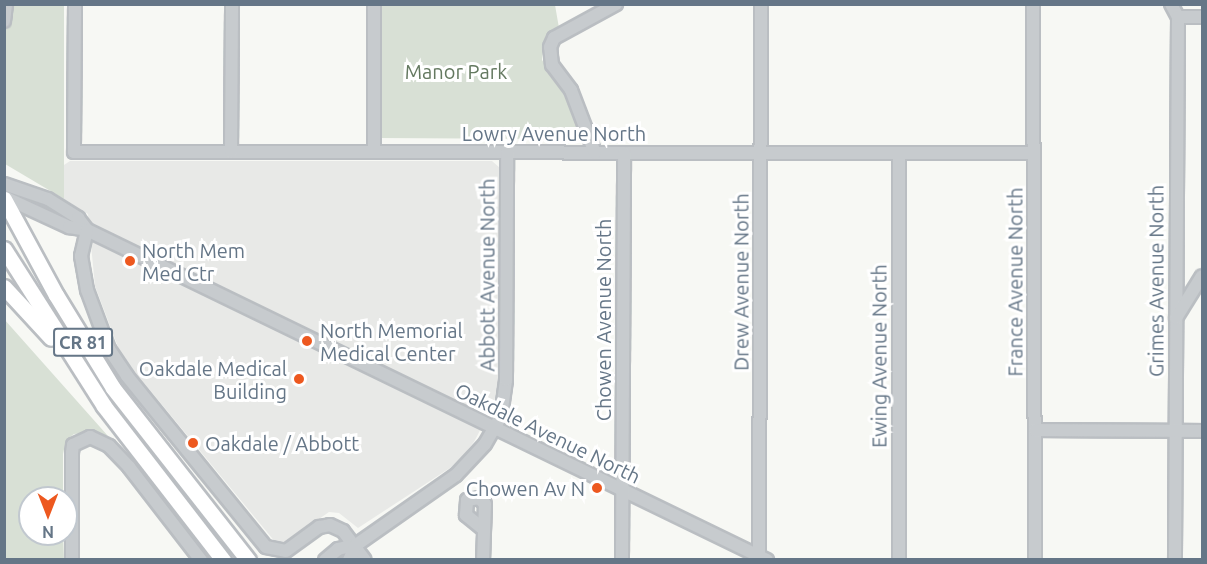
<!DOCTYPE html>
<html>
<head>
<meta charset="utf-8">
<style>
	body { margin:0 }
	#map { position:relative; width:1207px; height:564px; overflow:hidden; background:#f7f8f4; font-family:Ubuntu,sans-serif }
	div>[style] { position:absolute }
	.built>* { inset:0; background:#e8e9e7 }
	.green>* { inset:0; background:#d8e0d5 }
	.roads { filter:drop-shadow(2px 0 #babec2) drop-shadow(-2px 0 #babec2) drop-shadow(0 2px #babec2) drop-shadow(0 -2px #babec2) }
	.minor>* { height:12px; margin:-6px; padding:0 6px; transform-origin:6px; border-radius:6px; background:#c7cbce }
	.major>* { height:15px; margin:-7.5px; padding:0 7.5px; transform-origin:7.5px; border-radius:7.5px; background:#fff }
	.dots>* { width:16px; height:16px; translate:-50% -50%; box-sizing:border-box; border:3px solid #fff; border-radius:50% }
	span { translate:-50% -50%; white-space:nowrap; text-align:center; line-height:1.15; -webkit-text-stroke:6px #fff; paint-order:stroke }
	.shield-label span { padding:2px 4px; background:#fff; border:2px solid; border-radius:4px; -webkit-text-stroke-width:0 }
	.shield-label { font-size:18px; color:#657687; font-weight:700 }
	.park-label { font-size:20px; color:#647960 }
	.street-label { font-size:20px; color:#657687 }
	.poi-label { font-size:20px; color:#657687 }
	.left { translate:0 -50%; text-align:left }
	.right { translate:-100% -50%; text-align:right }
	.frame { position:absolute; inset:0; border:6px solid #657687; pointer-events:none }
	.north { position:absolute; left:18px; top:486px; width:60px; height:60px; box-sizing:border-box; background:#fff; border:2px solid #c1c8cf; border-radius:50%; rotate:180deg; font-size:16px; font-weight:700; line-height:24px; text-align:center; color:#657687 }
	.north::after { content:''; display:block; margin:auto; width:21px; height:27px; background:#ed581f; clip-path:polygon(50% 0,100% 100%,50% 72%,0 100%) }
</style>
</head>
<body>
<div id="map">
	<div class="built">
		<div style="clip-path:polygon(70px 161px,492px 161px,500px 168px,498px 380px,494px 403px,474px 442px,456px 464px,358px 528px,339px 513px,329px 512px,286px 542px,276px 543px,121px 355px,95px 286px,88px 214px,64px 199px,60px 182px,64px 165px)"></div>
	</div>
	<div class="green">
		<div style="clip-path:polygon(5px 5px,64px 5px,64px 199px,5px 164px)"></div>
		<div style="clip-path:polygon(380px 5px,555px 5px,559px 28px,544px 44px,542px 60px,566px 98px,583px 139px,378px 138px)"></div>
		<div style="clip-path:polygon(4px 319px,108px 436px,95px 432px,74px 434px,66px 440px,63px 454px,63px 498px,30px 498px,30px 534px,63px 534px,64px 559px,5px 559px)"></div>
	</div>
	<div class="roads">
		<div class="minor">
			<div style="left:75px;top:4px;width:148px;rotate:90.4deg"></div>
			<div style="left:74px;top:152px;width:960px;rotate:0.06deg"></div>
			<div style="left:1033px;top:4px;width:556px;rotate:89.79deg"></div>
			<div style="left:1171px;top:4px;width:15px;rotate:62deg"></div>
			<div style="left:1178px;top:17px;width:543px;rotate:90.32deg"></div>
			<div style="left:1178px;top:17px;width:24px"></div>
			<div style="left:4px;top:21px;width:17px;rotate:-83deg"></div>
			<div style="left:231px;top:152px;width:148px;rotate:-89.6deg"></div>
			<div style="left:374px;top:152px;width:148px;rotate:-90deg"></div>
			<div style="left:595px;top:153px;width:67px;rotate:-110.9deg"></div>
			<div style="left:571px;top:90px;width:31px;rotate:-127deg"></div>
			<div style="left:552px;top:65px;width:18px;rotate:-96deg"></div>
			<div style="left:550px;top:47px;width:10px;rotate:-66deg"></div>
			<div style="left:554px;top:38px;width:71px;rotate:-28.7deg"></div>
			<div style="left:4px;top:184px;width:46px;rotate:18.8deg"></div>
			<div style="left:48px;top:199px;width:36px;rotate:32deg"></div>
			<div style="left:78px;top:218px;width:15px;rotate:53deg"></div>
			<div style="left:4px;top:197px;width:72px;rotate:24.8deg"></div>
			<div style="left:69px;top:227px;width:18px;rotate:9deg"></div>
			<div style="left:87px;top:230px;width:756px;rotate:25.89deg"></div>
			<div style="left:87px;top:230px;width:27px;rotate:103deg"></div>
			<div style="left:81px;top:256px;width:35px;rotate:80deg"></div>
			<div style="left:87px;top:290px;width:63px;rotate:69.6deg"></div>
			<div style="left:109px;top:349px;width:32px;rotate:56deg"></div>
			<div style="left:127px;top:376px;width:220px;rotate:50.9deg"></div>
			<div style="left:266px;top:547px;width:20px;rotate:11deg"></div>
			<div style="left:286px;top:551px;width:41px;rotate:-36deg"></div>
			<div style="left:319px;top:527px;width:11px;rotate:-10deg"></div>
			<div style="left:330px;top:525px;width:14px;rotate:25deg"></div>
			<div style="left:343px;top:531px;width:36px;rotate:53deg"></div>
			<div style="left:1176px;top:318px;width:49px;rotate:-58.2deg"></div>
			<div style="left:1035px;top:430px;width:167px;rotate:0.3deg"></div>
			<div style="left:482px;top:528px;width:21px;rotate:-141deg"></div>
			<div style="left:466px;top:515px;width:15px;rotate:-86deg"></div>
			<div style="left:467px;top:500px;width:12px;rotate:-9deg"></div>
			<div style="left:479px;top:498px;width:8px;rotate:45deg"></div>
			<div style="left:485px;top:504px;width:56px;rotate:92deg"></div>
			<div style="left:72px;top:560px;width:107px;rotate:-90deg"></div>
			<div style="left:72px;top:453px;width:8px;rotate:-83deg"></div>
			<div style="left:73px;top:445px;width:19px;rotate:-25deg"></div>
			<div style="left:90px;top:437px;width:21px;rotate:25deg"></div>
			<div style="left:109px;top:446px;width:29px;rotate:46deg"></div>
			<div style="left:129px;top:467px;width:118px;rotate:52.3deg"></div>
			<div style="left:325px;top:560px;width:17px;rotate:-40deg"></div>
			<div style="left:338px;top:549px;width:18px;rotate:-13deg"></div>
			<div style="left:356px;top:545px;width:122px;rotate:-35deg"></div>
			<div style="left:456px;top:475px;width:42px;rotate:-46.9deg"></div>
			<div style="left:485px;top:444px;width:32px;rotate:-60deg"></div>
			<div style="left:501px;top:416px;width:36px;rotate:-82deg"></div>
			<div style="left:506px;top:380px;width:228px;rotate:-89.7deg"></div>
			<div style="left:349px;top:560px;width:17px;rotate:-65deg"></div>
			<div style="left:622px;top:560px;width:407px;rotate:-89.7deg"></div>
			<div style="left:759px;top:560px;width:556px;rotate:-89.79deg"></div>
			<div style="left:899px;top:560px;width:407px;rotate:-90deg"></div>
		</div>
		<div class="major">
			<div style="left:4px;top:199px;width:109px;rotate:61.6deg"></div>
			<div style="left:56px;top:295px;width:109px;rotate:58.5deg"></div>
			<div style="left:113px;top:388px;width:219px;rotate:51.9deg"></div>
			<div style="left:4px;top:249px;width:186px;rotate:57.5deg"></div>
			<div style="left:104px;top:406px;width:195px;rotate:52.3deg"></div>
			<div style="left:4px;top:287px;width:69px;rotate:47.3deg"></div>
		</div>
	</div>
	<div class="dots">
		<div style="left:130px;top:261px;background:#ed581f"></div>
		<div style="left:307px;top:341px;background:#ed581f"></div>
		<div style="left:299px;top:379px;background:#ed581f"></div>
		<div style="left:193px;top:443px;background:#ed581f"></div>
		<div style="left:597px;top:488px;background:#ed581f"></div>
	</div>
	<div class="shield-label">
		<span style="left:83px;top:342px">CR 81</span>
	</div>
	<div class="park-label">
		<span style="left:456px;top:71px">Manor Park</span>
	</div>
	<div class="street-label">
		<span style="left:554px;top:133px">Lowry Avenue North</span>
		<span style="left:487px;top:275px;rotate:-90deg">Abbott Avenue North</span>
		<span style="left:1156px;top:281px;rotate:-90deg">Grimes Avenue North</span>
		<span style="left:741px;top:282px;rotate:-90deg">Drew Avenue North</span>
		<span style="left:1015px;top:282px;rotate:-90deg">France Avenue North</span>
		<span style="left:603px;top:320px;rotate:-90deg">Chowen Avenue North</span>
		<span style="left:879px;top:356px;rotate:-90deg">Ewing Avenue North</span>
		<span style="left:548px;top:433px;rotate:26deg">Oakdale Avenue North</span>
	</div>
	<div class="poi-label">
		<span class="left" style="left:142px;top:262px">North Mem<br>Med Ctr</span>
		<span class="left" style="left:320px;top:342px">North Memorial<br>Medical Center</span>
		<span class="right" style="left:287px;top:380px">Oakdale Medical<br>Building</span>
		<span class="left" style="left:205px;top:443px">Oakdale / Abbott</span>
		<span class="right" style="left:585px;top:488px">Chowen Av N</span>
	</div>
	<div class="frame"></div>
	<div class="north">N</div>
</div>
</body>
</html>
